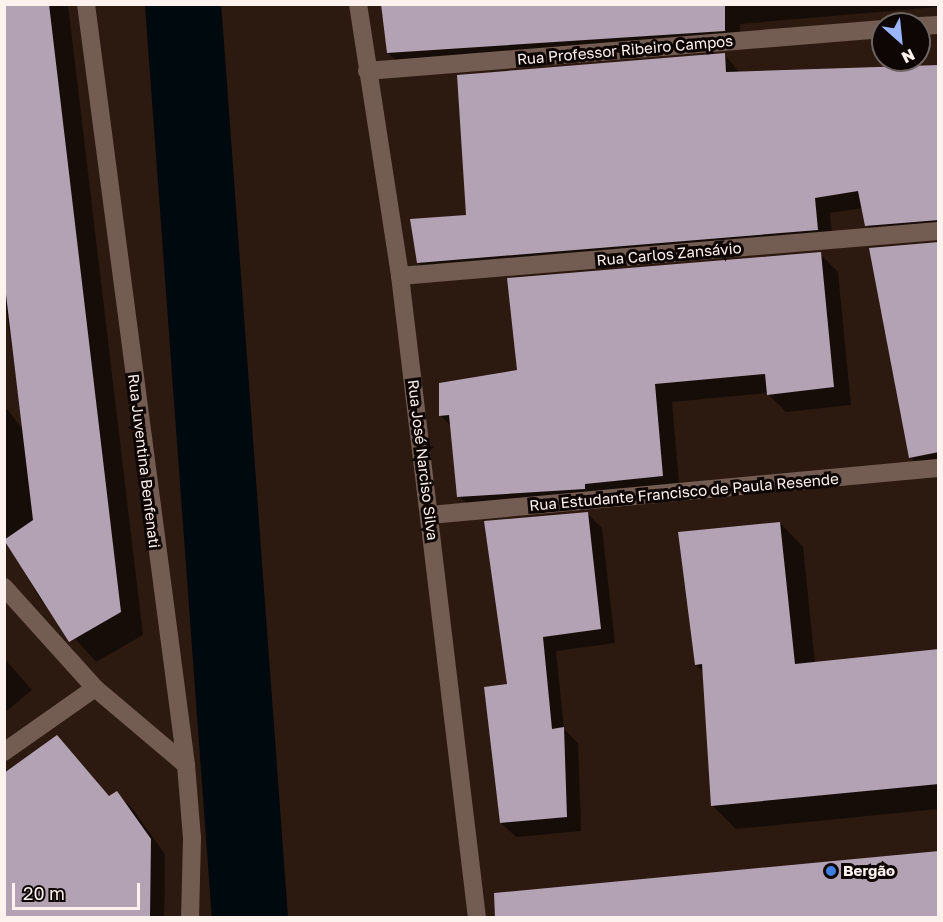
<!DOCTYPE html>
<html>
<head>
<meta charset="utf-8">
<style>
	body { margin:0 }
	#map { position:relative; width:943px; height:922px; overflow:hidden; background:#2c1910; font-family:"Golos Text",sans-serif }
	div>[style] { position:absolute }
	.shadow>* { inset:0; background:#0007 }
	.river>* { height:76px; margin:-38px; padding:0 38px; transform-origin:38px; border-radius:38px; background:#00090d }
	.building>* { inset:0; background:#b3a1b4 }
	.minor>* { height:18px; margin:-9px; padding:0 9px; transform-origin:9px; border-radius:9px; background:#735c51 }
	.dots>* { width:16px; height:16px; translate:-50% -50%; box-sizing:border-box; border:3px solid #0e0604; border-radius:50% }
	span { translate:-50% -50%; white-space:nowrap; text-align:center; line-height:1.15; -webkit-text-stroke:6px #0e0604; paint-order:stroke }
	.street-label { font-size:15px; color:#fdf2ed }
	.poi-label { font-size:15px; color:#fdf2ed; font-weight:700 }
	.left { translate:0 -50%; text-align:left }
	.frame { position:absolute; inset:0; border:6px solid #fdf2ed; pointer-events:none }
	.north { position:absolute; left:871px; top:12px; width:60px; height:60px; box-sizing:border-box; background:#0e0604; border:2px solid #6e6461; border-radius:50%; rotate:153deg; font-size:16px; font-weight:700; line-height:24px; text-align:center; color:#fdf2ed }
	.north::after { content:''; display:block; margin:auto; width:21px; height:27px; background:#9ab5fd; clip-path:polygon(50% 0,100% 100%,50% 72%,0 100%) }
	.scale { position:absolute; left:12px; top:883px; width:128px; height:27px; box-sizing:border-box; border:3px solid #fdf2ed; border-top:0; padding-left:8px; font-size:18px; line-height:21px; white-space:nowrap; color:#fdf2ed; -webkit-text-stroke:4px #0e0604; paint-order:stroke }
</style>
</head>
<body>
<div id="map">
	<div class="shadow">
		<div style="clip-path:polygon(4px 4px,68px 4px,143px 635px,96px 662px,40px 599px,4px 537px,4px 405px,24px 431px,4px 295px)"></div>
		<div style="clip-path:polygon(383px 4px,938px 4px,938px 7px,740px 24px,740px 46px,404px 68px,388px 53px)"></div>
		<div style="clip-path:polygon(725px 55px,740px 73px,938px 67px,938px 237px,882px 241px,866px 225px,863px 208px,830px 213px,833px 245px,434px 278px,419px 263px,468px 217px)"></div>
		<div style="clip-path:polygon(938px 243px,938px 469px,926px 472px,910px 457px)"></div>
		<div style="clip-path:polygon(820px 254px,838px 272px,851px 405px,786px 412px,767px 393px,672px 402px,680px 494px,477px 514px,459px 496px,452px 427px,440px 415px,519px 371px)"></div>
		<div style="clip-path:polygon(587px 513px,602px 528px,615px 643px,556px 651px,564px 729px,578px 743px,581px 831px,516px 837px,501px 823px,509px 686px)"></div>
		<div style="clip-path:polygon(780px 523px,803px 547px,815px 664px,938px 651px,938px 809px,736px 829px,713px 806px,704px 672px,696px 665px)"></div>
		<div style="clip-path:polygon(4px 658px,32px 690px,4px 713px)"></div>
		<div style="clip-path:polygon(57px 737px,110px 797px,116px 793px,131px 807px,165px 854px,164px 918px,4px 918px,4px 772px)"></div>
	</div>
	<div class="river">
		<div style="left:183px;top:4px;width:916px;rotate:85.81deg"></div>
	</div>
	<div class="building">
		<div style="clip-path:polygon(4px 4px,49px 4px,121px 612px,69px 642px,4px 540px,33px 520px,4px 278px)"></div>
		<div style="clip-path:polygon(381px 4px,725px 4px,725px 31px,387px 53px)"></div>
		<div style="clip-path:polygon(725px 53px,726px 72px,939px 65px,939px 220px,865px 226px,858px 191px,815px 198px,818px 230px,417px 263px,410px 219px,466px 215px,457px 75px)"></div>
		<div style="clip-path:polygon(939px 242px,939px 452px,909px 458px,869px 248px)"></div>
		<div style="clip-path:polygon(821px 252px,834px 387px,767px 395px,765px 374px,655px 384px,663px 476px,585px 484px,585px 489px,457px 497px,449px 415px,439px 416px,439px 383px,517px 370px,507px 278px)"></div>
		<div style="clip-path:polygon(588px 512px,601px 629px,543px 637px,552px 729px,564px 727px,567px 817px,500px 823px,484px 687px,507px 684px,484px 521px)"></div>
		<div style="clip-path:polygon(780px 522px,795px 664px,939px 649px,939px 784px,711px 806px,702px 664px,695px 665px,678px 532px)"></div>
		<div style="clip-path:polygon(57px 735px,109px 796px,117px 791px,151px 839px,150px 918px,4px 918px,4px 773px)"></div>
		<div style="clip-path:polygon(939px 851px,939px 918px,495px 918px,494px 893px)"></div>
	</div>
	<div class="minor">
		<div style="left:86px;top:4px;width:768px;rotate:82.51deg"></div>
		<div style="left:186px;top:765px;width:73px;rotate:85.3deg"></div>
		<div style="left:192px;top:838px;width:80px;rotate:91.4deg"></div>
		<div style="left:358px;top:4px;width:275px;rotate:81.2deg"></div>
		<div style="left:400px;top:276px;width:647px;rotate:83.16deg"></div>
		<div style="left:919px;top:26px;width:19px;rotate:-3deg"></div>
		<div style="left:367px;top:71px;width:518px;rotate:-4.65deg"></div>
		<div style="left:400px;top:276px;width:540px;rotate:-4.78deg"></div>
		<div style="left:430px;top:515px;width:510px;rotate:-5.29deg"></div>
		<div style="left:4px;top:587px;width:136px;rotate:48deg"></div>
		<div style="left:95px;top:688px;width:119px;rotate:40.2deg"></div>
		<div style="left:4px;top:752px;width:111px;rotate:-35.1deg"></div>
	</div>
	<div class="dots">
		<div style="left:831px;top:871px;background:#3f7fe0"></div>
	</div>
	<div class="street-label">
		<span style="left:625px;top:50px;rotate:-5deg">Rua Professor Ribeiro Campos</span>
		<span style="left:669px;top:254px;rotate:-5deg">Rua Carlos Zansávio</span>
		<span style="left:423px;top:460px;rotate:83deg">Rua José Narciso Silva</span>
		<span style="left:144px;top:461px;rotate:83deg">Rua Juventina Benfenati</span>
		<span style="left:684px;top:492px;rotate:-5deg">Rua Estudante Francisco de Paula Resende</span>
	</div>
	<div class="poi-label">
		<span class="left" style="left:843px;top:871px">Bergão</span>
	</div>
	<div class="frame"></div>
	<div class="north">N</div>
	<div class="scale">20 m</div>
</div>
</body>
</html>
